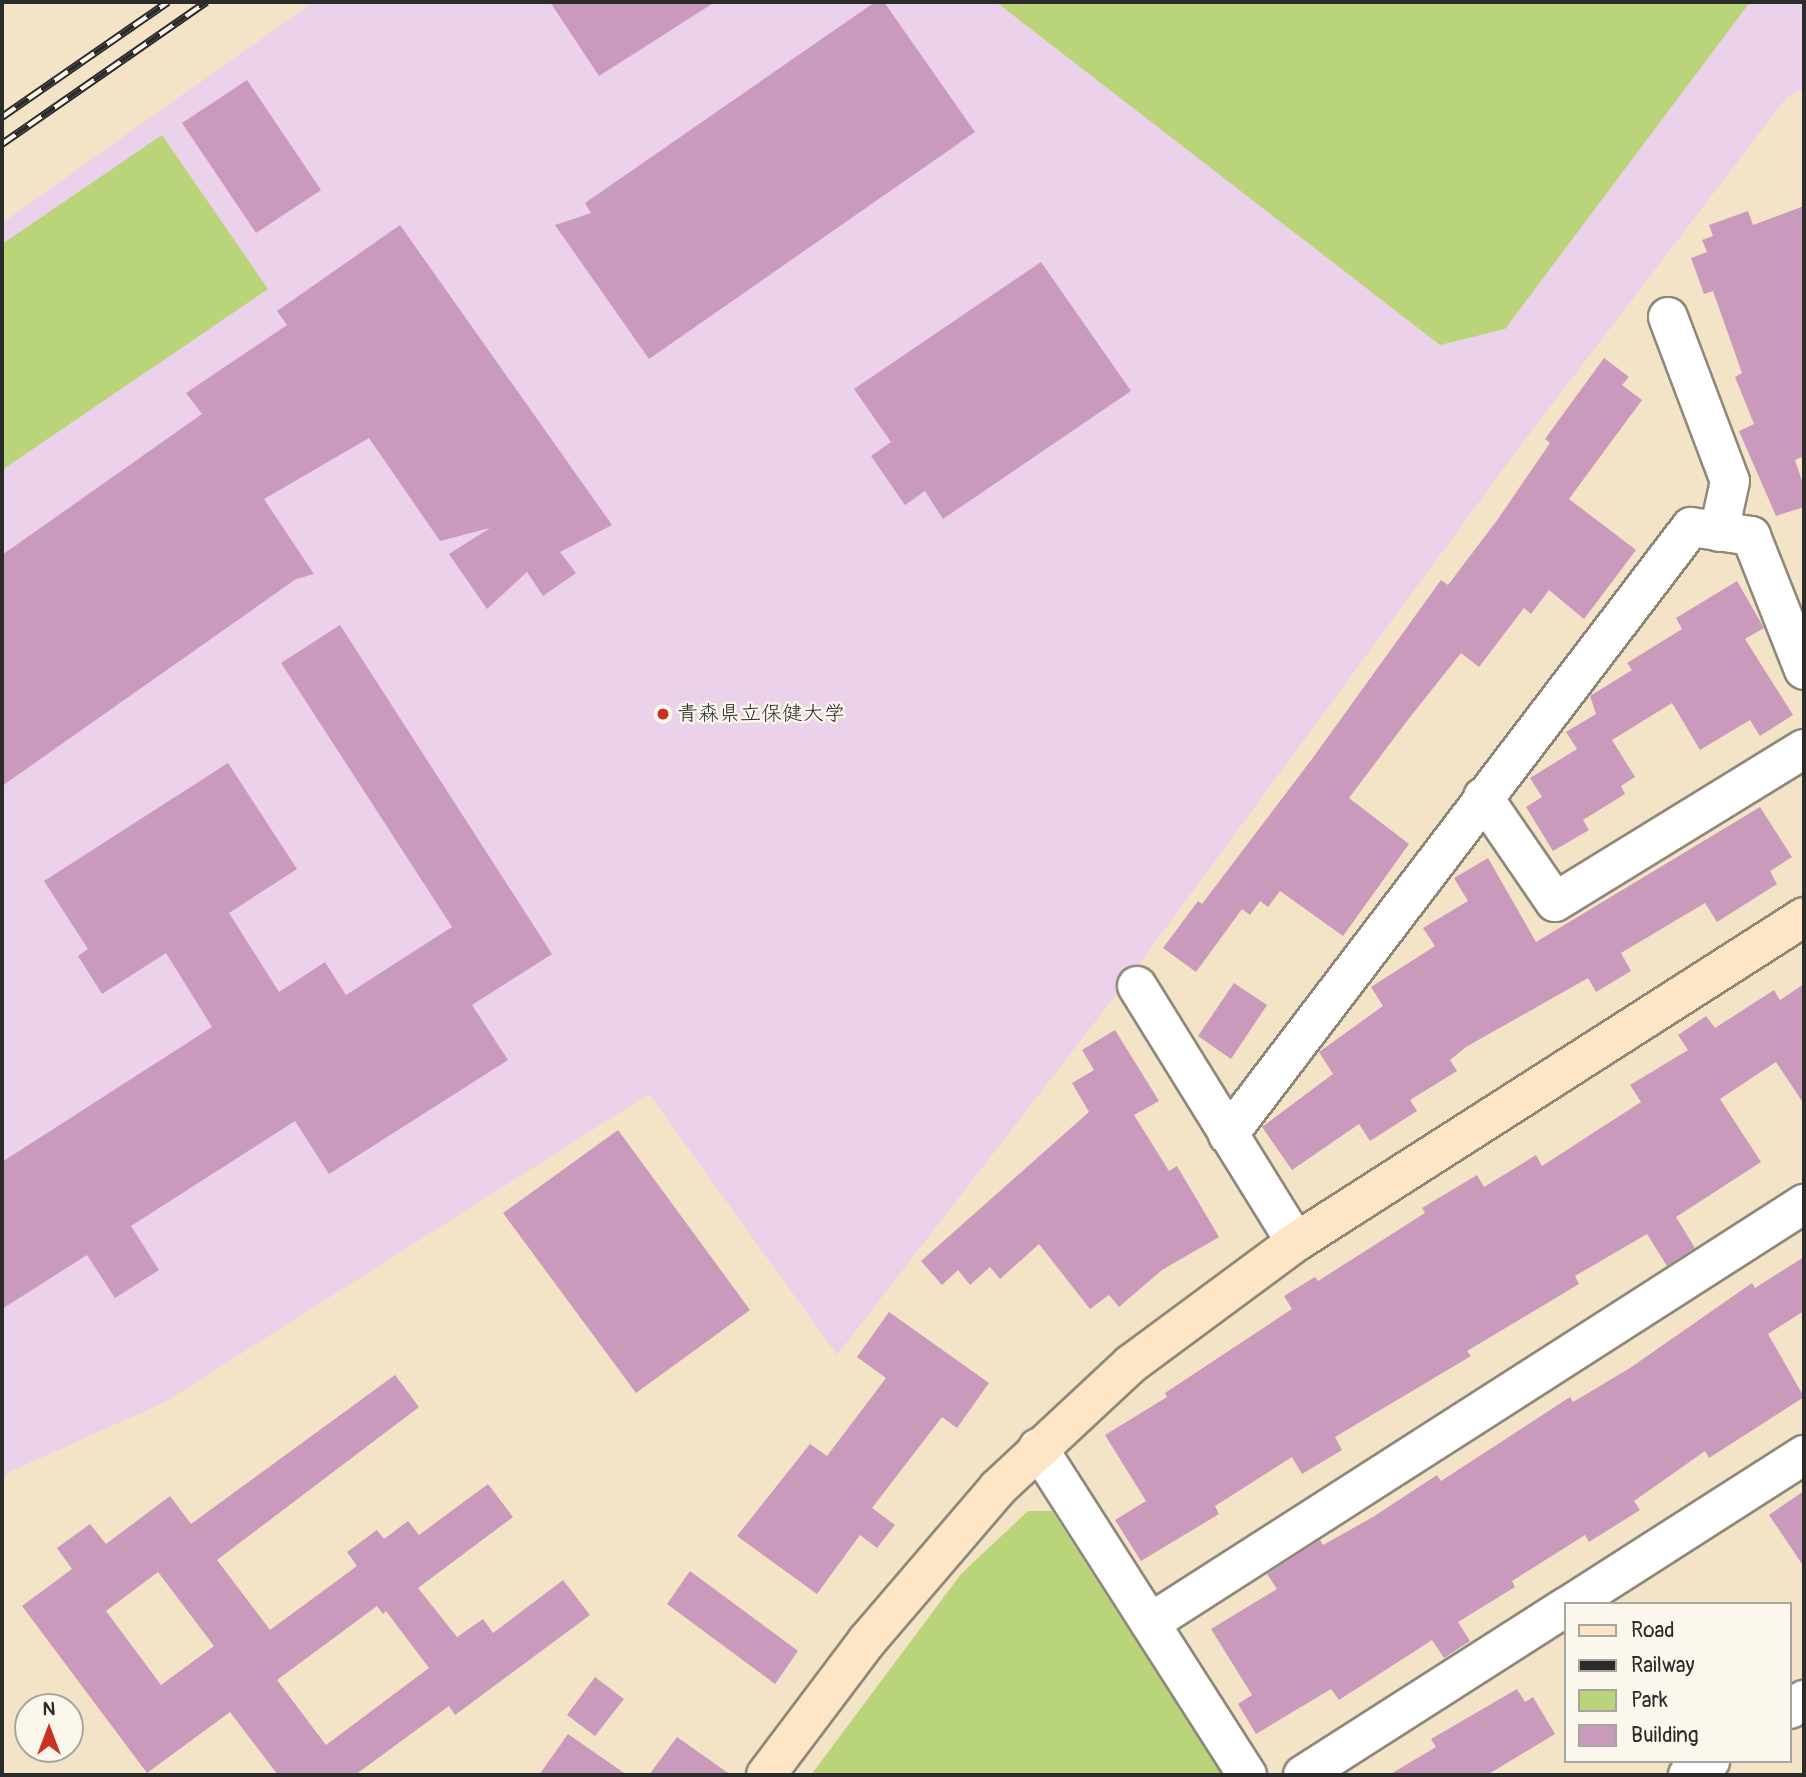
<!DOCTYPE html>
<html>
<head>
<meta charset="utf-8">
<style>
	body { margin:0 }
	#map { position:relative; width:1806px; height:1777px; overflow:hidden; background:#f3e4c8; font-family:Pangolin,"Klee One",sans-serif }
	div>[style] { position:absolute }
	.built>* { inset:0; background:#ecd1ea }
	.green>* { inset:0; background:#bad479 }
	.building>* { inset:0; background:#ca9abc }
	.roads { filter:drop-shadow(2px 0 #8f887a) drop-shadow(-2px 0 #8f887a) drop-shadow(0 2px #8f887a) drop-shadow(0 -2px #8f887a) }
	.street>* { height:38px; margin:-19px; padding:0 19px; transform-origin:19px; border-radius:19px; background:#fff }
	.secondary>* { height:38px; margin:-19px; padding:0 19px; transform-origin:19px; border-radius:19px; background:#fde5c5 }
	.rail>* { height:8px; margin-top:-4px; transform-origin:0; background:repeating-linear-gradient(90deg,#fbf7ec 0 16px,#2b2b2b 0 32px); box-sizing:border-box; border-block:2px solid #2b2b2b }
	.dots>* { width:19px; height:19px; translate:-50% -50%; box-sizing:border-box; border:4px solid #fbf7ec; border-radius:50% }
	span { translate:-50% -50%; white-space:nowrap; text-align:center; line-height:1.15; -webkit-text-stroke:5px #fbf7ec; paint-order:stroke }
	.poi-label { font-size:21px; color:#2b2b2b }
	.left { translate:0 -50%; text-align:left }
	.frame { position:absolute; inset:0; border:4px solid #2b2b2b; pointer-events:none }
	.legend { position:absolute; left:1564px; top:1602px; width:228px; height:161px; box-sizing:border-box; background:#fbf7ec; border:2px solid #a8a59f; margin:0; padding:9px 12px; list-style:none; font-size:21px; color:#2b2b2b }
	.legend li { display:flex; align-items:center; gap:14px; height:35px }
	.legend b { width:35px; border:2px solid #a8a59f }
	.north { position:absolute; left:14px; top:1693px; width:70px; height:70px; box-sizing:border-box; background:#fbf7ec; border:2px solid #a8a59f; border-radius:50%; rotate:0deg; font-size:19px; font-weight:700; line-height:28px; text-align:center; color:#2b2b2b }
	.north::after { content:''; display:block; margin:auto; width:24px; height:32px; background:#c8321e; clip-path:polygon(50% 0,100% 100%,50% 72%,0 100%) }
</style>
</head>
<body>
<div id="map">
	<div class="built">
		<div style="clip-path:polygon(313px 2px,1804px 2px,1804px 89px,1787px 97px,1521px 445px,1126px 982px,837px 1355px,649px 1094px,165px 1402px,7px 1473px,2px 1486px,2px 223px)"></div>
	</div>
	<div class="green">
		<div style="clip-path:polygon(996px 2px,1750px 2px,1505px 329px,1440px 345px)"></div>
		<div style="clip-path:polygon(162px 135px,268px 289px,2px 470px,2px 244px)"></div>
		<div style="clip-path:polygon(1028px 1511px,1052px 1511px,1222px 1775px,811px 1775px,961px 1574px)"></div>
	</div>
	<div class="building">
		<div style="clip-path:polygon(550px 2px,715px 2px,599px 76px)"></div>
		<div style="clip-path:polygon(875px 2px,884px 2px,975px 132px,649px 359px,555px 225px,591px 213px,585px 203px)"></div>
		<div style="clip-path:polygon(247px 80px,321px 190px,256px 233px,182px 123px)"></div>
		<div style="clip-path:polygon(1804px 206px,1804px 456px,1795px 460px,1804px 487px,1804px 507px,1776px 516px,1739px 431px,1754px 424px,1735px 377px,1742px 373px,1713px 291px,1704px 294px,1691px 258px,1707px 252px,1702px 240px,1713px 236px,1709px 225px,1748px 211px,1753px 225px)"></div>
		<div style="clip-path:polygon(400px 225px,612px 525px,560px 552px,576px 573px,543px 596px,527px 572px,487px 609px,449px 554px,490px 528px,440px 541px,369px 438px,264px 499px,314px 574px,296px 579px,2px 786px,2px 555px,202px 414px,186px 393px,287px 325px,277px 311px)"></div>
		<div style="clip-path:polygon(1041px 262px,1131px 391px,943px 519px,925px 491px,905px 505px,871px 456px,891px 442px,854px 389px)"></div>
		<div style="clip-path:polygon(1604px 358px,1629px 377px,1622px 385px,1642px 400px,1569px 499px,1636px 550px,1584px 619px,1549px 590px,1531px 614px,1524px 608px,1479px 667px,1461px 653px,1407px 721px,1349px 798px,1409px 844px,1343px 936px,1280px 891px,1268px 907px,1260px 901px,1250px 915px,1242px 909px,1196px 972px,1163px 948px,1198px 901px,1202px 904px,1312px 759px,1441px 580px,1448px 585px,1498px 519px,1550px 443px,1545px 439px)"></div>
		<div style="clip-path:polygon(1737px 581px,1764px 628px,1745px 639px,1793px 715px,1760px 736px,1750px 720px,1700px 750px,1672px 703px,1612px 740px,1635px 777px,1621px 786px,1625px 794px,1583px 820px,1589px 830px,1553px 851px,1526px 807px,1542px 797px,1530px 778px,1577px 749px,1566px 732px,1596px 714px,1590px 696px,1632px 670px,1627px 663px,1682px 629px,1676px 618px)"></div>
		<div style="clip-path:polygon(340px 625px,552px 954px,472px 1005px,508px 1060px,329px 1174px,295px 1121px,131px 1226px,159px 1270px,115px 1298px,87px 1255px,2px 1309px,2px 1162px,212px 1027px,166px 953px,102px 994px,78px 956px,88px 949px,44px 881px,228px 763px,297px 869px,229px 913px,279px 992px,325px 962px,346px 995px,452px 927px,281px 663px)"></div>
		<div style="clip-path:polygon(1760px 807px,1792px 857px,1770px 871px,1777px 884px,1717px 922px,1705px 903px,1621px 953px,1631px 971px,1596px 992px,1588px 978px,1466px 1047px,1450px 1060px,1457px 1071px,1410px 1100px,1417px 1111px,1370px 1141px,1359px 1124px,1292px 1170px,1262px 1127px,1333px 1074px,1319px 1052px,1383px 1006px,1371px 987px,1435px 946px,1423px 928px,1468px 901px,1454px 878px,1488px 858px,1536px 942px)"></div>
		<div style="clip-path:polygon(1234px 983px,1267px 1005px,1231px 1059px,1198px 1036px)"></div>
		<div style="clip-path:polygon(1804px 984px,1804px 1104px,1776px 1062px,1720px 1099px,1761px 1162px,1676px 1217px,1695px 1248px,1667px 1266px,1647px 1234px,1575px 1276px,1579px 1284px,1467px 1351px,1471px 1356px,1335px 1437px,1342px 1450px,1302px 1474px,1292px 1457px,1215px 1506px,1219px 1514px,1141px 1561px,1115px 1520px,1146px 1501px,1105px 1435px,1167px 1397px,1165px 1393px,1292px 1309px,1284px 1296px,1315px 1277px,1318px 1281px,1425px 1213px,1422px 1208px,1477px 1175px,1484px 1187px,1536px 1155px,1542px 1166px,1641px 1102px,1630px 1085px,1688px 1050px,1678px 1035px,1706px 1016px,1715px 1028px,1774px 990px,1780px 1000px)"></div>
		<div style="clip-path:polygon(1115px 1030px,1159px 1101px,1134px 1115px,1169px 1171px,1177px 1166px,1219px 1237px,1162px 1270px,1119px 1307px,1109px 1295px,1090px 1309px,1039px 1244px,1000px 1279px,990px 1267px,970px 1285px,958px 1270px,942px 1285px,921px 1261px,1089px 1112px,1072px 1083px,1094px 1070px,1082px 1050px)"></div>
		<div style="clip-path:polygon(618px 1130px,750px 1310px,636px 1393px,503px 1213px)"></div>
		<div style="clip-path:polygon(1804px 1257px,1804px 1311px,1768px 1334px,1804px 1397px,1709px 1458px,1705px 1451px,1634px 1501px,1640px 1510px,1589px 1542px,1585px 1535px,1512px 1581px,1515px 1587px,1458px 1622px,1470px 1641px,1444px 1658px,1432px 1640px,1339px 1700px,1331px 1689px,1256px 1734px,1238px 1704px,1252px 1695px,1211px 1629px,1277px 1589px,1267px 1574px,1320px 1540px,1323px 1545px,1373px 1517px,1437px 1475px,1441px 1481px,1570px 1397px,1573px 1402px,1630px 1368px,1752px 1283px,1755px 1288px)"></div>
		<div style="clip-path:polygon(889px 1312px,989px 1383px,957px 1428px,942px 1417px,872px 1508px,895px 1525px,877px 1548px,860px 1535px,817px 1594px,737px 1536px,810px 1444px,827px 1456px,886px 1378px,857px 1357px)"></div>
		<div style="clip-path:polygon(evenodd,395px 1375px,419px 1407px,217px 1560px,270px 1630px,357px 1566px,347px 1552px,377px 1530px,384px 1539px,408px 1521px,419px 1535px,488px 1484px,513px 1517px,418px 1588px,457px 1637px,483px 1619px,493px 1633px,563px 1580px,590px 1615px,455px 1715px,449px 1706px,355px 1775px,278px 1775px,230px 1712px,147px 1773px,22px 1606px,72px 1569px,57px 1548px,90px 1524px,106px 1544px,170px 1496px,191px 1524px,395px 1375px,158px 1572px,214px 1646px,161px 1685px,106px 1611px,158px 1572px,395px 1375px,377px 1606px,383px 1614px,386px 1611px,429px 1668px,326px 1745px,277px 1680px,377px 1606px)"></div>
		<div style="clip-path:polygon(1804px 1491px,1804px 1567px,1769px 1515px)"></div>
		<div style="clip-path:polygon(690px 1571px,798px 1651px,775px 1684px,667px 1604px)"></div>
		<div style="clip-path:polygon(595px 1677px,624px 1699px,595px 1736px,567px 1715px)"></div>
		<div style="clip-path:polygon(1517px 1689px,1525px 1702px,1533px 1697px,1555px 1734px,1487px 1775px,1389px 1775px,1436px 1747px,1431px 1739px)"></div>
		<div style="clip-path:polygon(568px 1734px,627px 1775px,539px 1775px)"></div>
		<div style="clip-path:polygon(677px 1737px,731px 1775px,649px 1775px)"></div>
	</div>
	<div class="roads">
		<div class="street">
			<div style="left:1668px;top:317px;width:175px;rotate:69.3deg"></div>
			<div style="left:1730px;top:481px;width:52px;rotate:102.2deg"></div>
			<div style="left:1483px;top:797px;width:127px;rotate:55.6deg"></div>
			<div style="left:1555px;top:902px;width:292px;rotate:-31.6deg"></div>
			<div style="left:1137px;top:986px;width:301px;rotate:58.2deg"></div>
			<div style="left:1228px;top:1135px;width:764px;rotate:-52.71deg"></div>
			<div style="left:1691px;top:527px;width:61px;rotate:8.5deg"></div>
			<div style="left:1751px;top:536px;width:144px;rotate:68.4deg"></div>
			<div style="left:1038px;top:1448px;width:388px;rotate:57.4deg"></div>
			<div style="left:1571px;top:1604px;width:277px;rotate:-32.6deg"></div>
			<div style="left:1150px;top:1623px;width:777px;rotate:-32.65deg"></div>
			<div style="left:1790px;top:1709px;width:17px;rotate:-33deg"></div>
			<div style="left:1303px;top:1775px;width:312px;rotate:-32.6deg"></div>
			<div style="left:1688px;top:1775px;width:26px;rotate:-32deg"></div>
		</div>
		<div class="secondary">
			<div style="left:766px;top:1775px;width:168px;rotate:-53deg"></div>
			<div style="left:867px;top:1641px;width:201px;rotate:-49.4deg"></div>
			<div style="left:998px;top:1488px;width:182px;rotate:-43deg"></div>
			<div style="left:1131px;top:1364px;width:205px;rotate:-36.5deg"></div>
			<div style="left:1296px;top:1242px;width:603px;rotate:-32.61deg"></div>
		</div>
	</div>
	<div class="rail">
		<div style="left:2px;top:117px;width:202px;rotate:-34.7deg"></div>
		<div style="left:2px;top:144px;width:249px;rotate:-34.8deg"></div>
	</div>
	<div class="dots">
		<div style="left:663px;top:714px;background:#c8321e"></div>
	</div>
	<div class="poi-label">
		<span class="left" style="left:677px;top:714px">青森県立保健大学</span>
	</div>
	<div class="frame"></div>
	<ul class="legend">
	<li><b style="height:9px;background:#fde5c5"></b>Road</li>
	<li><b style="height:9px;background:#2b2b2b"></b>Railway</li>
	<li><b style="height:19px;background:#bad479"></b>Park</li>
	<li><b style="height:19px;background:#ca9abc"></b>Building</li>
	</ul>
	<div class="north">N</div>
</div>
</body>
</html>
